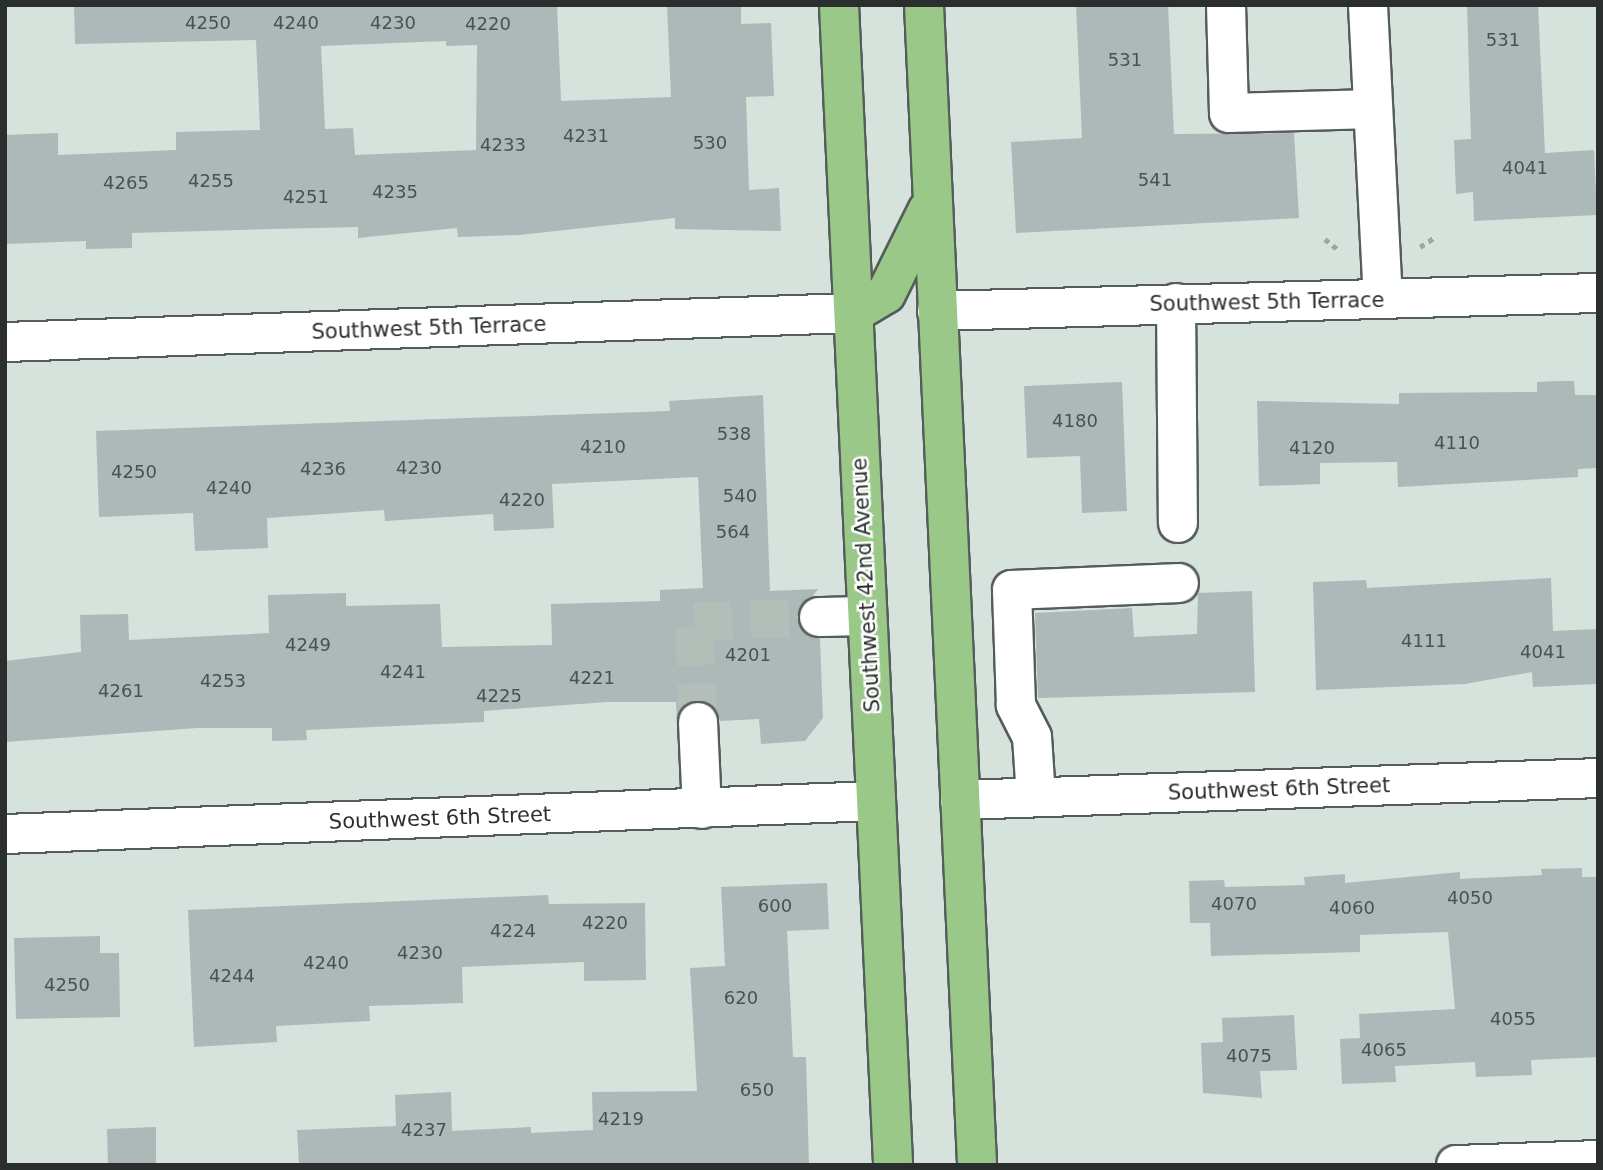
<!DOCTYPE html>
<html>
<head>
<meta charset="utf-8">
<style>
	body { margin:0 }
	#map { position:relative; width:1603px; height:1170px; overflow:hidden; background:#d6e2dc; font-family:"DejaVu Sans",sans-serif }
	div>[style] { position:absolute }
	.building>* { inset:0; background:#acb9b8 }
	.minor-tunnel>* { height:38px; margin-top:-19px; transform-origin:0; background:repeating-linear-gradient(90deg,#b4beb9 0 38px,transparent 0 57px) }
	.path>* { height:4.5px; margin-top:-2.25px; transform-origin:0; background:repeating-linear-gradient(90deg,#9da7a2 0 5px,transparent 0 10px) }
	.roads { filter:drop-shadow(2px 0 #545d59) drop-shadow(-2px 0 #545d59) drop-shadow(0 2px #545d59) drop-shadow(0 -2px #545d59) }
	.minor>* { height:38px; margin:-19px; padding:0 19px; transform-origin:19px; border-radius:19px; background:#fff }
	.major>* { height:38px; margin:-19px; padding:0 19px; transform-origin:19px; border-radius:19px; background:#99c888 }
	span { translate:-50% -50%; white-space:nowrap; text-align:center; line-height:1.15; -webkit-text-stroke:5px #fff; paint-order:stroke }
	.number-label { font-size:18px; color:#4a5250 }
	.number-label span { -webkit-text-stroke-width:0 }
	.street-label { font-size:21px; color:#2a2f2d }
	.frame { position:absolute; inset:0; border:7px solid #2a2f2d; pointer-events:none }
</style>
</head>
<body>
<div id="map">
	<div class="building">
		<div style="clip-path:polygon(evenodd,74px 5px,557px 5px,561px 101px,671px 97px,667px 5px,741px 5px,741px 24px,771px 23px,774px 96px,746px 97px,749px 190px,779px 188px,781px 231px,675px 229px,675px 218px,519px 235px,458px 237px,457px 228px,358px 238px,358px 227px,272px 229px,132px 233px,132px 248px,86px 249px,86px 241px,5px 244px,5px 135px,58px 133px,58px 155px,176px 150px,176px 132px,260px 130px,256px 40px,75px 44px,74px 5px,446px 41px,446px 46px,477px 45px,476px 150px,355px 155px,353px 128px,325px 129px,321px 46px,446px 41px)"></div>
		<div style="clip-path:polygon(1076px 5px,1168px 5px,1174px 134px,1294px 133px,1299px 218px,1016px 233px,1011px 142px,1082px 138px)"></div>
		<div style="clip-path:polygon(1467px 5px,1538px 5px,1545px 153px,1594px 150px,1597px 215px,1474px 221px,1473px 192px,1456px 194px,1454px 140px,1471px 139px)"></div>
		<div style="clip-path:polygon(1556px 381px,1574px 381px,1575px 395px,1598px 395px,1598px 468px,1578px 469px,1578px 477px,1398px 487px,1397px 462px,1320px 463px,1320px 484px,1259px 486px,1257px 401px,1399px 404px,1399px 393px,1537px 392px,1537px 382px)"></div>
		<div style="clip-path:polygon(1122px 382px,1127px 511px,1082px 513px,1080px 456px,1027px 458px,1024px 386px)"></div>
		<div style="clip-path:polygon(763px 395px,770px 591px,818px 589px,797px 617px,808px 636px,820px 639px,823px 718px,805px 741px,761px 744px,759px 719px,720px 721px,716px 710px,698px 700px,686px 704px,677px 720px,676px 702px,607px 702px,484px 711px,484px 722px,306px 730px,307px 740px,272px 741px,272px 728px,197px 728px,5px 742px,5px 661px,81px 652px,80px 615px,128px 614px,129px 640px,269px 633px,268px 595px,346px 593px,346px 606px,440px 604px,442px 647px,552px 645px,551px 604px,660px 601px,660px 590px,703px 588px,698px 477px,552px 484px,554px 528px,494px 531px,493px 514px,385px 521px,384px 510px,267px 518px,268px 548px,195px 551px,193px 513px,99px 517px,96px 431px,670px 411px,669px 401px)"></div>
		<div style="clip-path:polygon(1551px 578px,1553px 631px,1598px 629px,1598px 684px,1533px 687px,1532px 672px,1465px 684px,1316px 690px,1313px 582px,1366px 580px,1367px 588px)"></div>
		<div style="clip-path:polygon(1252px 591px,1255px 692px,1038px 698px,1035px 613px,1132px 608px,1134px 637px,1197px 634px,1198px 593px)"></div>
		<div style="clip-path:polygon(1582px 868px,1582px 877px,1598px 877px,1598px 1057px,1531px 1060px,1532px 1075px,1476px 1077px,1475px 1062px,1395px 1066px,1396px 1082px,1342px 1084px,1340px 1039px,1360px 1038px,1359px 1014px,1455px 1009px,1448px 932px,1360px 935px,1360px 952px,1211px 956px,1210px 923px,1190px 923px,1189px 881px,1224px 880px,1225px 887px,1305px 885px,1304px 877px,1345px 874px,1345px 883px,1460px 872px,1460px 879px,1542px 875px,1541px 869px)"></div>
		<div style="clip-path:polygon(827px 883px,829px 929px,787px 931px,793px 1057px,806px 1057px,809px 1165px,299px 1165px,297px 1130px,396px 1126px,395px 1095px,451px 1092px,452px 1131px,531px 1127px,531px 1133px,593px 1130px,592px 1092px,697px 1091px,690px 968px,725px 966px,721px 887px)"></div>
		<div style="clip-path:polygon(548px 895px,549px 904px,645px 903px,646px 980px,584px 981px,584px 962px,462px 967px,463px 1003px,369px 1006px,370px 1021px,276px 1026px,277px 1042px,194px 1047px,188px 910px)"></div>
		<div style="clip-path:polygon(100px 936px,100px 953px,119px 953px,120px 1017px,16px 1019px,14px 938px)"></div>
		<div style="clip-path:polygon(1294px 1015px,1297px 1070px,1260px 1071px,1262px 1098px,1203px 1093px,1201px 1043px,1223px 1042px,1222px 1018px)"></div>
		<div style="clip-path:polygon(156px 1127px,156px 1165px,108px 1165px,107px 1129px)"></div>
	</div>
	<div class="minor-tunnel">
		<div style="left:698px;top:722px;width:100px;rotate:-92.3deg"></div>
		<div style="left:694px;top:622px;width:125px;rotate:-2.3deg"></div>
	</div>
	<div class="path">
		<div style="left:1325px;top:239px;width:19px;rotate:39deg"></div>
		<div style="left:1420px;top:247px;width:17px;rotate:-33deg"></div>
	</div>
	<div class="roads">
		<div class="minor">
			<div style="left:1226px;top:5px;width:108px;rotate:88.4deg"></div>
			<div style="left:1229px;top:113px;width:144px;rotate:-1.6deg"></div>
			<div style="left:1368px;top:5px;width:294px;rotate:87.1deg"></div>
			<div style="left:1176px;top:303px;width:220px;rotate:89.5deg"></div>
			<div style="left:937px;top:311px;width:661px;rotate:-1.56deg"></div>
			<div style="left:5px;top:342px;width:849px;rotate:-1.96deg"></div>
			<div style="left:819px;top:617px;width:48px;rotate:-1.2deg"></div>
			<div style="left:698px;top:722px;width:87px;rotate:87.4deg"></div>
			<div style="left:1036px;top:797px;width:60px;rotate:-93.8deg"></div>
			<div style="left:1032px;top:737px;width:36px;rotate:-117deg"></div>
			<div style="left:1016px;top:705px;width:115px;rotate:-92deg"></div>
			<div style="left:1012px;top:590px;width:167px;rotate:-2.4deg"></div>
			<div style="left:960px;top:800px;width:638px;rotate:-1.97deg"></div>
			<div style="left:5px;top:834px;width:871px;rotate:-2.17deg"></div>
			<div style="left:1456px;top:1165px;width:142px;rotate:-2deg"></div>
		</div>
		<div class="major">
			<div style="left:839px;top:5px;width:1161px;rotate:87.33deg"></div>
			<div style="left:924px;top:5px;width:1161px;rotate:87.38deg"></div>
			<div style="left:854px;top:313px;width:37px;rotate:-31deg"></div>
			<div style="left:886px;top:294px;width:93px;rotate:-63.7deg"></div>
		</div>
	</div>
	<div class="number-label">
		<span style="left:208px;top:23px">4250</span>
		<span style="left:296px;top:23px">4240</span>
		<span style="left:393px;top:23px">4230</span>
		<span style="left:488px;top:24px">4220</span>
		<span style="left:1503px;top:40px">531</span>
		<span style="left:1125px;top:60px">531</span>
		<span style="left:586px;top:136px">4231</span>
		<span style="left:710px;top:143px">530</span>
		<span style="left:503px;top:145px">4233</span>
		<span style="left:1525px;top:168px">4041</span>
		<span style="left:1155px;top:180px">541</span>
		<span style="left:211px;top:181px">4255</span>
		<span style="left:126px;top:183px">4265</span>
		<span style="left:395px;top:192px">4235</span>
		<span style="left:306px;top:197px">4251</span>
		<span style="left:1075px;top:421px">4180</span>
		<span style="left:734px;top:434px">538</span>
		<span style="left:1457px;top:443px">4110</span>
		<span style="left:603px;top:447px">4210</span>
		<span style="left:1312px;top:448px">4120</span>
		<span style="left:419px;top:468px">4230</span>
		<span style="left:323px;top:469px">4236</span>
		<span style="left:134px;top:472px">4250</span>
		<span style="left:229px;top:488px">4240</span>
		<span style="left:740px;top:496px">540</span>
		<span style="left:522px;top:500px">4220</span>
		<span style="left:733px;top:532px">564</span>
		<span style="left:1424px;top:641px">4111</span>
		<span style="left:308px;top:645px">4249</span>
		<span style="left:1543px;top:652px">4041</span>
		<span style="left:748px;top:655px">4201</span>
		<span style="left:403px;top:672px">4241</span>
		<span style="left:592px;top:678px">4221</span>
		<span style="left:223px;top:681px">4253</span>
		<span style="left:121px;top:691px">4261</span>
		<span style="left:499px;top:696px">4225</span>
		<span style="left:1470px;top:898px">4050</span>
		<span style="left:1234px;top:904px">4070</span>
		<span style="left:775px;top:906px">600</span>
		<span style="left:1352px;top:908px">4060</span>
		<span style="left:605px;top:923px">4220</span>
		<span style="left:513px;top:931px">4224</span>
		<span style="left:420px;top:953px">4230</span>
		<span style="left:326px;top:963px">4240</span>
		<span style="left:232px;top:976px">4244</span>
		<span style="left:67px;top:985px">4250</span>
		<span style="left:741px;top:998px">620</span>
		<span style="left:1513px;top:1019px">4055</span>
		<span style="left:1384px;top:1050px">4065</span>
		<span style="left:1249px;top:1056px">4075</span>
		<span style="left:757px;top:1090px">650</span>
		<span style="left:621px;top:1119px">4219</span>
		<span style="left:424px;top:1130px">4237</span>
	</div>
	<div class="street-label">
		<span style="left:1267px;top:302px;rotate:-1deg">Southwest 5th Terrace</span>
		<span style="left:429px;top:328px;rotate:-2deg">Southwest 5th Terrace</span>
		<span style="left:866px;top:585px;rotate:-93deg">Southwest 42nd Avenue</span>
		<span style="left:1279px;top:789px;rotate:-2deg">Southwest 6th Street</span>
		<span style="left:440px;top:818px;rotate:-2deg">Southwest 6th Street</span>
	</div>
	<div class="frame"></div>
</div>
</body>
</html>
